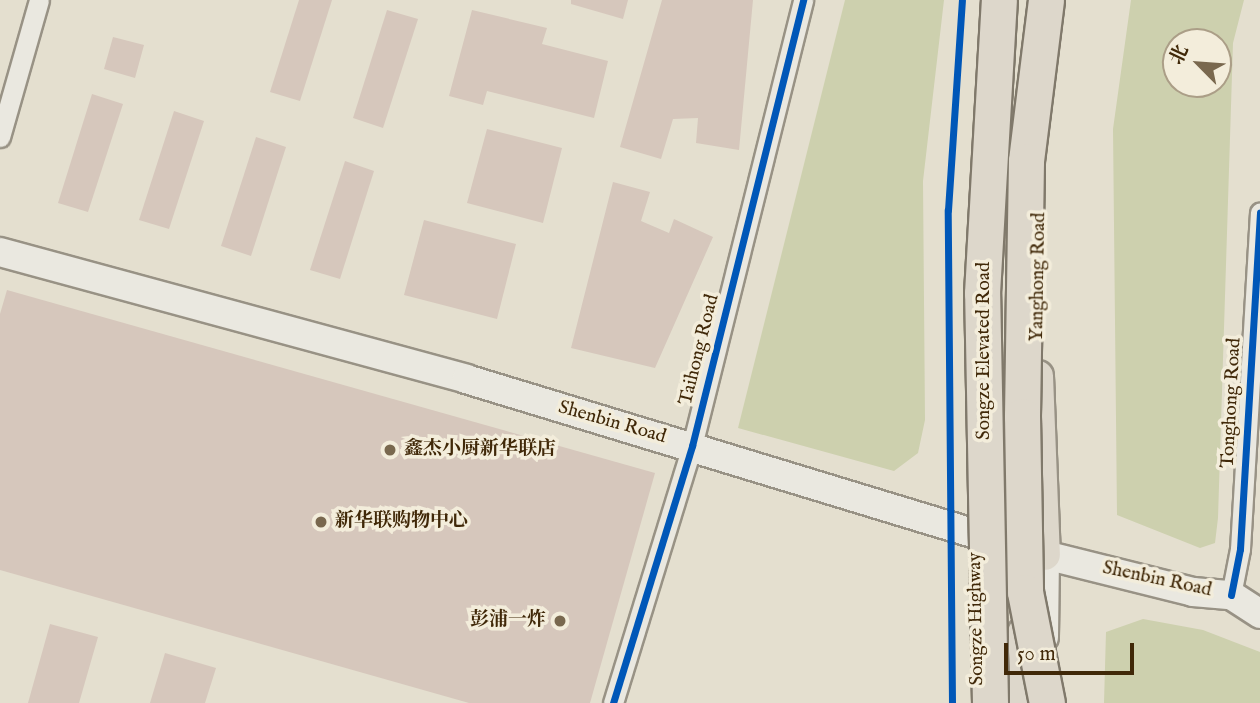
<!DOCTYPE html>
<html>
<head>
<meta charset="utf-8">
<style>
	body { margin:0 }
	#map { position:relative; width:1260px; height:703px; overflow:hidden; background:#e4dfcf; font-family:"IM FELL English","Noto Serif SC",serif }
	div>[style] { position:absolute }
	.green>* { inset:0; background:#cdd0ae }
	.building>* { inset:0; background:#d6c7bc }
	.roads { filter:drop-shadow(2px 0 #989285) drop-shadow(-2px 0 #989285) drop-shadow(0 2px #989285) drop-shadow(0 -2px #989285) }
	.street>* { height:19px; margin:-9.5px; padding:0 9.5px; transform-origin:9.5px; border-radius:9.5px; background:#eae8e0 }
	.secondary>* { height:28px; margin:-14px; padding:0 14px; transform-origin:14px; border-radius:14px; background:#eae8e0 }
	.primary>* { height:30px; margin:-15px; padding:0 15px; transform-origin:15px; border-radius:15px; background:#ddd7cb }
	.highway>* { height:35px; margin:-17.5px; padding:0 17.5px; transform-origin:17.5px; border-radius:17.5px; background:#ddd7cb }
	.bridges { filter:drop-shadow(2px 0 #80796b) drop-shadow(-2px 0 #80796b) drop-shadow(0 2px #80796b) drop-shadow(0 -2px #80796b) }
	.highway-bridge>* { height:35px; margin:-17.5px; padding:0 17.5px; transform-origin:17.5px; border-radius:17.5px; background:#ddd7cb }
	.cycleway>* { height:7px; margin:-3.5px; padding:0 3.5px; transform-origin:3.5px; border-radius:3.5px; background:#0057b8 }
	.dots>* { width:19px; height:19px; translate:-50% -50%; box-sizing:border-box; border:4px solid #f3eddb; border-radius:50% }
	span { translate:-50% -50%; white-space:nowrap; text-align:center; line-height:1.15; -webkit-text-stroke:7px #f3eddb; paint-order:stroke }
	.street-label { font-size:19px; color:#402808 }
	.poi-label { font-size:19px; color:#402808; font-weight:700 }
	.left { translate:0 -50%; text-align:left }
	.right { translate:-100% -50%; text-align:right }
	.north { position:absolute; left:1162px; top:28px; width:70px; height:70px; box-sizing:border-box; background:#f3eddb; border:2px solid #ab9e87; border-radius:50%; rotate:295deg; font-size:19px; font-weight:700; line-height:28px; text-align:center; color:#402808 }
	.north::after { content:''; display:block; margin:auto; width:24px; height:32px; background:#79684e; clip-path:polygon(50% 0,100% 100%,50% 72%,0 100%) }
	.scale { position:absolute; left:1004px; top:643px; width:130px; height:32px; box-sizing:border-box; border:4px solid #402808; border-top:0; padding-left:9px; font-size:21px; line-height:24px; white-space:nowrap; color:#402808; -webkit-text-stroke:5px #f3eddb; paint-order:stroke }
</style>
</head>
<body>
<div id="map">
	<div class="green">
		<div style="clip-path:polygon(845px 0,944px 0,923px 181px,925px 420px,918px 453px,894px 471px,738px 428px)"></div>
		<div style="clip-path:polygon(evenodd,1131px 0,1244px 0,1233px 43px,1218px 518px,1215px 543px,1200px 548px,1117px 515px,1113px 129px,1131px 0,1176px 42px,1218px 42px,1218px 84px,1176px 84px,1176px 42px)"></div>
		<div style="clip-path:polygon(1143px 619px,1203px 630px,1260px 652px,1260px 703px,1104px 703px,1106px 632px)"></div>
	</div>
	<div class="building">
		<div style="clip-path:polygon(299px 0,332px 0,300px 101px,270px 92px)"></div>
		<div style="clip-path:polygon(571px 0,628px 0,623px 19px,571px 4px)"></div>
		<div style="clip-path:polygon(662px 0,753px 0,739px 150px,696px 143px,698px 118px,673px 119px,661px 159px,620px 147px)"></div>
		<div style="clip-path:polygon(387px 10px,418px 19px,383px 128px,353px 118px)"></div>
		<div style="clip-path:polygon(472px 10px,547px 28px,542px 44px,608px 61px,594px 118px,487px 91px,483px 105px,449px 96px)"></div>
		<div style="clip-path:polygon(113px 37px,144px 45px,135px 78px,104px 69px)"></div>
		<div style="clip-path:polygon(92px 94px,123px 104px,88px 212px,58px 203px)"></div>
		<div style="clip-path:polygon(174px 111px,204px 121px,169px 229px,139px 220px)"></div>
		<div style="clip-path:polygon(487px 129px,562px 148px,543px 223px,467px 203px)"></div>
		<div style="clip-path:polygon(256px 137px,286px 147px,251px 256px,221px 246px)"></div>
		<div style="clip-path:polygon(345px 161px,374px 171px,340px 279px,310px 270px)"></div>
		<div style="clip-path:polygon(613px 182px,650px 192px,641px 221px,669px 233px,674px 219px,713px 237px,655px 368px,571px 348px)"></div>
		<div style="clip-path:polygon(424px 220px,516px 244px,497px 319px,404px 295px)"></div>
		<div style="clip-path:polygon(7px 290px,655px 473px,590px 703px,469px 703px,0 570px,0 314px)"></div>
		<div style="clip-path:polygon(50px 624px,98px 637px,79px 703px,28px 703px)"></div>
		<div style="clip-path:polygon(165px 653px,216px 668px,205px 703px,150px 703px)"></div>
	</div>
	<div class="roads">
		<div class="street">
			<div style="left:0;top:137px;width:142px;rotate:-74.1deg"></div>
			<div style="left:1231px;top:595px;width:47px;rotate:-78.9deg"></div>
			<div style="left:1240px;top:549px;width:337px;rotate:-86.6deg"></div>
			<div style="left:613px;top:703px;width:269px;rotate:-72.9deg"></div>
			<div style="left:692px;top:446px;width:460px;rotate:-76deg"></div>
		</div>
		<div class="secondary">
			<div style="left:0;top:252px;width:483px;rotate:15.2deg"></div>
			<div style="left:466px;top:379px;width:605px;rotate:16.91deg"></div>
			<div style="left:1045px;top:555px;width:153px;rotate:14deg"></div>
			<div style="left:1193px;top:592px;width:38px;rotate:5deg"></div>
			<div style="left:1231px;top:595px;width:35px;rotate:33deg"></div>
			<div style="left:1044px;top:637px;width:82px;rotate:-89.3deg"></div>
		</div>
		<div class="primary">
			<div style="left:1038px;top:376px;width:179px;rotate:87.8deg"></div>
		</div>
		<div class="highway">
			<div style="left:1024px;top:703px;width:70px;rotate:-89.2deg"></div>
		</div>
	</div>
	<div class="bridges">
		<div class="highway-bridge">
			<div style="left:1046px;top:0;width:162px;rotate:97.1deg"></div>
			<div style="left:1026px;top:161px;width:255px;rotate:90.9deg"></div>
			<div style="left:1022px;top:416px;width:176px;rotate:89deg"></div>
			<div style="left:1025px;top:592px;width:113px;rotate:78.8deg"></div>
			<div style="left:990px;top:703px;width:410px;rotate:-91.1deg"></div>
			<div style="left:982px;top:293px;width:293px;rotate:-86.7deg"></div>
		</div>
	</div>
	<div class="cycleway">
		<div style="left:1231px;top:595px;width:47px;rotate:-78.9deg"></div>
		<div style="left:1240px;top:549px;width:337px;rotate:-86.6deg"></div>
		<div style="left:613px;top:703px;width:269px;rotate:-72.9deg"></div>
		<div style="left:692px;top:446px;width:460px;rotate:-76deg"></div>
		<div style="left:952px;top:703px;width:493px;rotate:-90.5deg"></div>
		<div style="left:948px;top:210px;width:210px;rotate:-86.2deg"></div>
	</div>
	<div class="dots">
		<div style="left:390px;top:450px;background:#79684e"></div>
		<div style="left:321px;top:522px;background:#79684e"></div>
		<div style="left:560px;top:621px;background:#79684e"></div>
	</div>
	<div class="street-label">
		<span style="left:1039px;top:277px;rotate:-89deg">Yanghong Road</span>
		<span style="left:700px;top:350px;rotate:-76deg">Taihong Road</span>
		<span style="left:985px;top:351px;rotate:-90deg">Songze Elevated Road</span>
		<span style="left:1232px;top:403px;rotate:-87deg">Tonghong Road</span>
		<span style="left:612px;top:423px;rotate:16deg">Shenbin Road</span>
		<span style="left:1157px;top:580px;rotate:12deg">Shenbin Road</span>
		<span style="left:977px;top:619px;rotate:-91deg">Songze Highway</span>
	</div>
	<div class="poi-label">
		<span class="left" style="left:404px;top:450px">鑫杰小厨新华联店</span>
		<span class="left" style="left:335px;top:522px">新华联购物中心</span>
		<span class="right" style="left:546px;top:621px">彭浦一炸</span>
	</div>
	<div class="north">北</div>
	<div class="scale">50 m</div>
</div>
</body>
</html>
